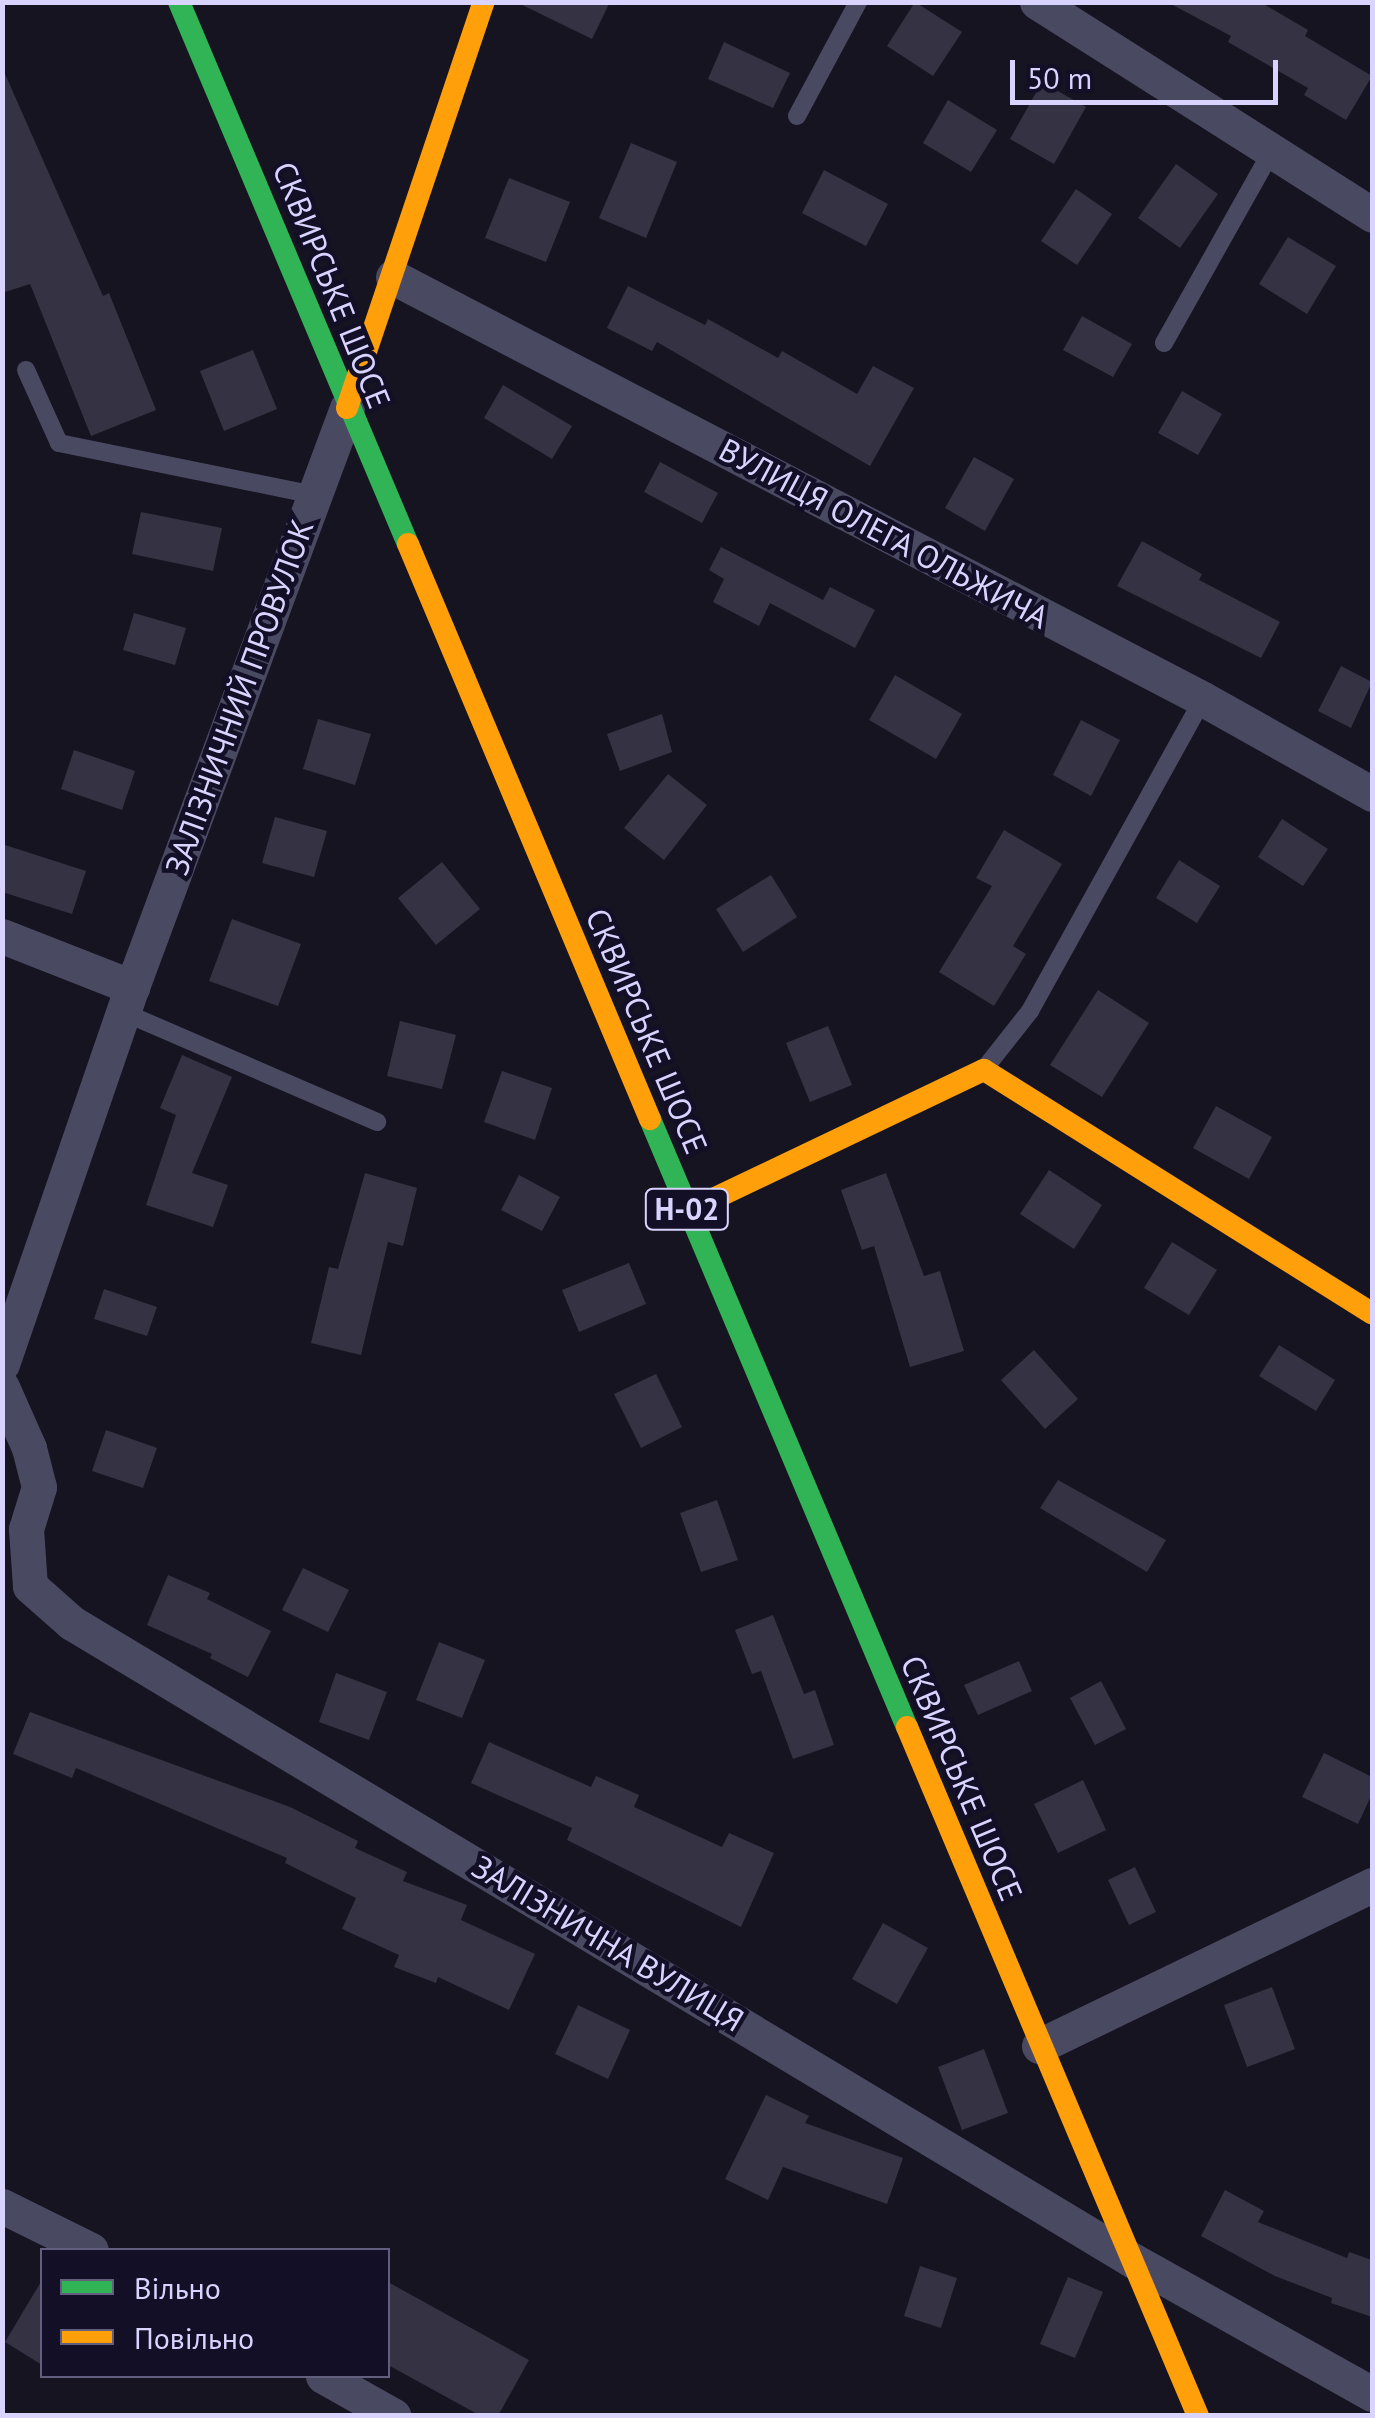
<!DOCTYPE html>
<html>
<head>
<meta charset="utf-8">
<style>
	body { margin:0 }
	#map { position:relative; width:1375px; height:2418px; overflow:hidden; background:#161421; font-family:"PT Sans",sans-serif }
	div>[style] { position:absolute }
	.building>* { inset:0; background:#343243 }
	.lane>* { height:18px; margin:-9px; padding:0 9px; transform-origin:9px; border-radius:9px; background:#4a4962 }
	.street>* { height:35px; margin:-17.5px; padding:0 17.5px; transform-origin:17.5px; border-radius:17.5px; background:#4a4962 }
	.fast>* { height:22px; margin:-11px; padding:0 11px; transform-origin:11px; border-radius:11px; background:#30b455 }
	.slow>* { height:22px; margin:-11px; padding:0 11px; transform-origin:11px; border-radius:11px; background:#ff9f0a }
	span { translate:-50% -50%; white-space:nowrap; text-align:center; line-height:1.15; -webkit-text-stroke:9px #130f26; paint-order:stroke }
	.shield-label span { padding:2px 8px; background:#130f26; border:2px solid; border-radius:8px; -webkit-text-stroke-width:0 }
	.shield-label { font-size:30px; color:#d9d4ff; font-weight:700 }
	.street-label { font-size:32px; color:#d9d4ff }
	.frame { position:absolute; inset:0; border:5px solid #d9d4ff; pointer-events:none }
	.legend { position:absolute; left:40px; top:2248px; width:350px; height:130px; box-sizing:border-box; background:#130f26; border:2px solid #625e7d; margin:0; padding:12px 18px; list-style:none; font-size:30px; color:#d9d4ff }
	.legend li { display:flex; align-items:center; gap:20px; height:50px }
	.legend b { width:50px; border:2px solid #625e7d }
	.scale { position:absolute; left:1010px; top:60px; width:268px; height:45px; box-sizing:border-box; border:5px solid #d9d4ff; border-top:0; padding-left:12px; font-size:30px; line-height:35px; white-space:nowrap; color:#d9d4ff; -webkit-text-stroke:8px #130f26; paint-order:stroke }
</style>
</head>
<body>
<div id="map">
	<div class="building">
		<div style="clip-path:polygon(516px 2px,610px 2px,592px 39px)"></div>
		<div style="clip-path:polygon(915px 2px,962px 32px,933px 76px,887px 46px)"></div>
		<div style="clip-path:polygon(1167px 2px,1260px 2px,1308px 30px,1305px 36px,1372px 76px,1346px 120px,1304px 95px,1308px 88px,1228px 42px,1231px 36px)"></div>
		<div style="clip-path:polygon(724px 42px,790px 73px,773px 108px,708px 79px)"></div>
		<div style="clip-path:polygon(2px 67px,103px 296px,109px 293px,156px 410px,91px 436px,30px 284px,2px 293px)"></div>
		<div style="clip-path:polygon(1042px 82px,1086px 107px,1054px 164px,1010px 139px)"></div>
		<div style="clip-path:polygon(948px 100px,997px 130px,971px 172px,923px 143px)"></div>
		<div style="clip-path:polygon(631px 143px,677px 162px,646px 238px,599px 218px)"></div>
		<div style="clip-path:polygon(1176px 164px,1218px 194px,1180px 248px,1138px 218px)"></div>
		<div style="clip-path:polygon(824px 170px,888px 204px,866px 246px,802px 213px)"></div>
		<div style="clip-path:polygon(509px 178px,570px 202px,546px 262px,485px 238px)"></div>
		<div style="clip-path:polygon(1076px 189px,1112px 214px,1077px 265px,1041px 241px)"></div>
		<div style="clip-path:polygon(1288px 237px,1336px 266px,1307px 314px,1259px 284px)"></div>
		<div style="clip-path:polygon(628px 286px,705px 325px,708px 319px,778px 358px,782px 351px,857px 394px,873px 366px,914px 388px,870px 466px,657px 342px,652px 351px,607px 328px)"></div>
		<div style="clip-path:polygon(1082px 316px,1132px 344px,1113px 377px,1063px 350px)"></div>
		<div style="clip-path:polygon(253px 350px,277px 409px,224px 431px,200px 371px)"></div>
		<div style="clip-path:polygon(503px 385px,572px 426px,552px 459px,484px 418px)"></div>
		<div style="clip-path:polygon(1182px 391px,1222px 414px,1198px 455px,1158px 433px)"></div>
		<div style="clip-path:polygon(974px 457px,1014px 479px,985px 531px,945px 508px)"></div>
		<div style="clip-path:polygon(660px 462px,718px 493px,702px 523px,644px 492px)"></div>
		<div style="clip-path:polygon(141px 512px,222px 528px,213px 571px,132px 554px)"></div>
		<div style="clip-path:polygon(1142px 541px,1202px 574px,1199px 580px,1280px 622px,1261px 658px,1117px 586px)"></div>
		<div style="clip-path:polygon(721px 547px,823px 600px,830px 587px,875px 610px,855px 648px,770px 603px,759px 626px,713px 602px,724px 579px,709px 570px)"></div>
		<div style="clip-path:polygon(134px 613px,186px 628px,175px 665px,123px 650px)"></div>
		<div style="clip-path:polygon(1341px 666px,1372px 682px,1351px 728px,1318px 711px)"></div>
		<div style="clip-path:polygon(895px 675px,962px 714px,936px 759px,869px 720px)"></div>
		<div style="clip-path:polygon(662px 714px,672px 752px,620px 771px,607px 734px)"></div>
		<div style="clip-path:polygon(318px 719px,371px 734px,355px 785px,303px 769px)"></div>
		<div style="clip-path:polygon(1081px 720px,1120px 740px,1091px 796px,1053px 775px)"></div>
		<div style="clip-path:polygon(74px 750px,135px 771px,122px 810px,61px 789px)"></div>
		<div style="clip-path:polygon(668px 774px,707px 805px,664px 860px,624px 828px)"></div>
		<div style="clip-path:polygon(275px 817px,327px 831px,314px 877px,262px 863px)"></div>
		<div style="clip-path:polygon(1282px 819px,1328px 849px,1303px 886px,1258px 857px)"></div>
		<div style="clip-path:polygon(1004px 830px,1062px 864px,1013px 946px,1026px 954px,994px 1006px,939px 972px,992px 886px,976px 878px)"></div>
		<div style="clip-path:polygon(2px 844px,86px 871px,72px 914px,2px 892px)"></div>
		<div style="clip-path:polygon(1179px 860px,1220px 886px,1197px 923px,1156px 898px)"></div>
		<div style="clip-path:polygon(442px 862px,480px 909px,436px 945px,398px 898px)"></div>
		<div style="clip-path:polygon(771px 875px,797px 917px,743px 952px,716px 909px)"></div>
		<div style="clip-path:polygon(232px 919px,301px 944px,278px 1006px,209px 981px)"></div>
		<div style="clip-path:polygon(1098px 990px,1149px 1023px,1102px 1097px,1050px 1065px)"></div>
		<div style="clip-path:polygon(400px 1021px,456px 1035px,442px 1089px,387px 1076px)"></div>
		<div style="clip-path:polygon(828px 1026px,852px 1085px,810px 1102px,786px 1043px)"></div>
		<div style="clip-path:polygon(182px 1055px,232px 1077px,192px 1173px,228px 1185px,213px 1227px,146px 1205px,176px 1115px,160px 1108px)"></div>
		<div style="clip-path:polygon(502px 1071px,552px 1088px,535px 1140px,484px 1122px)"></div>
		<div style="clip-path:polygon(1216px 1106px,1272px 1137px,1249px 1179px,1193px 1148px)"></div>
		<div style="clip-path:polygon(1049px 1170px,1102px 1205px,1074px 1249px,1020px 1214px)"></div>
		<div style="clip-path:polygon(365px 1173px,417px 1188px,403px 1246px,388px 1242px,361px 1355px,311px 1343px,329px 1267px,338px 1269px)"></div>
		<div style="clip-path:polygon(886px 1173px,924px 1276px,940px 1271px,964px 1351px,910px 1367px,874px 1246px,862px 1250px,841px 1190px)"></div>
		<div style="clip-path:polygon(519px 1175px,560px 1197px,542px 1231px,501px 1210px)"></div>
		<div style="clip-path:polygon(1172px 1242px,1217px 1270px,1189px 1315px,1144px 1288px)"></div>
		<div style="clip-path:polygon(629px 1263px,646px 1304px,579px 1332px,562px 1290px)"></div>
		<div style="clip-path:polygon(104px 1289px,157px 1307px,147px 1336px,94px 1319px)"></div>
		<div style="clip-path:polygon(1279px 1345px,1335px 1380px,1316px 1411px,1259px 1376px)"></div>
		<div style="clip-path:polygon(1034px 1350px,1078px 1399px,1045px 1429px,1001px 1380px)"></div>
		<div style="clip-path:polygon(656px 1374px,682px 1427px,641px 1448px,614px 1394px)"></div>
		<div style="clip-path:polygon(106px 1430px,157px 1448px,143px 1488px,92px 1471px)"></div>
		<div style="clip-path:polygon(1058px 1480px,1166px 1540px,1147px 1572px,1040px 1508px)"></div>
		<div style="clip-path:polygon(717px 1500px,738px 1560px,701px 1572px,680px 1513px)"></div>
		<div style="clip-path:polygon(303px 1568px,349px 1590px,328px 1632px,282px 1610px)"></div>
		<div style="clip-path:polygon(168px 1575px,210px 1593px,207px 1599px,271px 1631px,248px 1677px,210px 1658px,212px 1654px,147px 1625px)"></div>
		<div style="clip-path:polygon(773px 1615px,804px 1694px,815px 1690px,834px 1745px,793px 1759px,761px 1671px,752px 1674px,735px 1630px)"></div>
		<div style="clip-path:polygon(439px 1642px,485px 1660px,462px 1718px,416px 1700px)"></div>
		<div style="clip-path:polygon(1019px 1661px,1032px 1691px,978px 1715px,964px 1685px)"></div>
		<div style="clip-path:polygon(336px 1673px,387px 1692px,369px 1740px,319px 1722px)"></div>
		<div style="clip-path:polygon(1101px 1681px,1126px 1729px,1095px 1745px,1070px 1698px)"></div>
		<div style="clip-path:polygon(30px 1712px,290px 1807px,358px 1841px,355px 1848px,407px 1872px,403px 1881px,467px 1905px,461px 1920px,535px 1954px,509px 2010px,438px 1977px,436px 1983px,394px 1967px,399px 1955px,342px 1929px,356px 1898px,285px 1863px,287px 1858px,76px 1768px,72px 1778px,13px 1754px)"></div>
		<div style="clip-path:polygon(489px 1742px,591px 1787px,596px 1776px,639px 1795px,634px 1807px,722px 1847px,729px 1833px,774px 1853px,741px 1927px,567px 1840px,572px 1828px,471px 1783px)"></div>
		<div style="clip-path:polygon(1324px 1753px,1372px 1777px,1372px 1794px,1358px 1824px,1302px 1797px)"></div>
		<div style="clip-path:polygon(1083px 1780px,1106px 1830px,1058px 1853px,1034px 1804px)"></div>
		<div style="clip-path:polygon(1135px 1867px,1156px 1912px,1129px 1925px,1108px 1880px)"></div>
		<div style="clip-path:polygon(883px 1923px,928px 1948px,897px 2004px,852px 1979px)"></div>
		<div style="clip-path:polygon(1272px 1987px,1295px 2049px,1247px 2067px,1224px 2005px)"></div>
		<div style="clip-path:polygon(578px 2005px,630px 2030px,608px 2079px,555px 2054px)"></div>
		<div style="clip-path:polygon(984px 2049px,1008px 2113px,962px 2130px,938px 2067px)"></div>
		<div style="clip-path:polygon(766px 2095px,809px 2116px,805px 2123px,903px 2158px,887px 2204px,783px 2167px,768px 2200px,725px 2179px)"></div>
		<div style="clip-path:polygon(1225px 2190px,1264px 2211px,1258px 2222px,1347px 2258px,1349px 2252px,1372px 2260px,1372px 2317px,1331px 2303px,1332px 2298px,1275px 2276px,1201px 2236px)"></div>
		<div style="clip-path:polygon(920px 2266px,957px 2278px,941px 2328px,904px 2316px)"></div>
		<div style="clip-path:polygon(1068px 2277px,1103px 2292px,1075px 2358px,1040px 2344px)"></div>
		<div style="clip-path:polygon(42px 2280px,42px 2365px,5px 2342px)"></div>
		<div style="clip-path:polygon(388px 2282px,529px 2360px,498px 2416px,481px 2416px,388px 2365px)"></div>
	</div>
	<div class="lane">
		<div style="left:797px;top:116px;width:129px;rotate:-61.8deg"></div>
		<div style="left:1164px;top:343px;width:219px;rotate:-60.7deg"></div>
		<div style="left:26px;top:370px;width:80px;rotate:65.7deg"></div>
		<div style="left:59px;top:443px;width:260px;rotate:11.5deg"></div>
		<div style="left:123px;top:1012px;width:277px;rotate:23.4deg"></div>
		<div style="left:985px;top:1068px;width:73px;rotate:-51.7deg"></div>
		<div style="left:1030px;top:1011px;width:357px;rotate:-61deg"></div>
	</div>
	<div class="street">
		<div style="left:1037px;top:2px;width:397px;rotate:32.4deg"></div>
		<div style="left:393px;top:277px;width:913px;rotate:27.52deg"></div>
		<div style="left:1203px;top:699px;width:194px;rotate:29.3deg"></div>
		<div style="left:2px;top:936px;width:140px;rotate:21.4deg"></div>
		<div style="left:2px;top:1364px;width:399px;rotate:-71deg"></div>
		<div style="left:132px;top:987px;width:618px;rotate:-69.63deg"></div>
		<div style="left:2px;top:1387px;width:67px;rotate:66.1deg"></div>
		<div style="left:29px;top:1448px;width:40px;rotate:75.6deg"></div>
		<div style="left:39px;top:1487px;width:44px;rotate:107.2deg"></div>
		<div style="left:26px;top:1529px;width:57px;rotate:86deg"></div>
		<div style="left:30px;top:1586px;width:56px;rotate:41.4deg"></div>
		<div style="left:72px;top:1623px;width:1239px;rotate:31deg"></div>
		<div style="left:1134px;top:2261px;width:273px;rotate:29.2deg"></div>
		<div style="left:1039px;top:2046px;width:370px;rotate:-25.8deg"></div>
		<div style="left:2px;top:2206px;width:99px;rotate:26.3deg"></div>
		<div style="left:323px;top:2376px;width:81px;rotate:29.4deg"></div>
	</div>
	<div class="fast">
		<div style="left:179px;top:2px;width:588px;rotate:67.1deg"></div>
		<div style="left:650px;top:1119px;width:660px;rotate:67.09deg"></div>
	</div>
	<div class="slow">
		<div style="left:347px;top:408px;width:428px;rotate:-71.4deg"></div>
		<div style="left:408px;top:544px;width:624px;rotate:67.18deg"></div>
		<div style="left:688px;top:1211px;width:328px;rotate:-25.5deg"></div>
		<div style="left:984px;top:1070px;width:458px;rotate:32.1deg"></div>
		<div style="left:907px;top:1727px;width:748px;rotate:67.1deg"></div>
	</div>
	<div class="shield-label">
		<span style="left:687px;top:1209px">Н-02</span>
	</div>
	<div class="street-label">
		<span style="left:332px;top:285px;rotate:68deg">СКВИРСЬКЕ ШОСЕ</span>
		<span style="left:884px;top:533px;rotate:28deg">ВУЛИЦЯ ОЛЕГА ОЛЬЖИЧА</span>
		<span style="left:239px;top:697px;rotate:-70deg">ЗАЛІЗНИЧНИЙ ПРОВУЛОК</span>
		<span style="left:647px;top:1031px;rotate:67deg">СКВИРСЬКЕ ШОСЕ</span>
		<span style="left:962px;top:1778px;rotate:67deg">СКВИРСЬКЕ ШОСЕ</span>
		<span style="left:608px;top:1943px;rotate:31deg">ЗАЛІЗНИЧНА ВУЛИЦЯ</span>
	</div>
	<div class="frame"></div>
	<ul class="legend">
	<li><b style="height:12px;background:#30b455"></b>Вільно</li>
	<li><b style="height:12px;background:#ff9f0a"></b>Повільно</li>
	</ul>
	<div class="scale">50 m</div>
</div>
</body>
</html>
